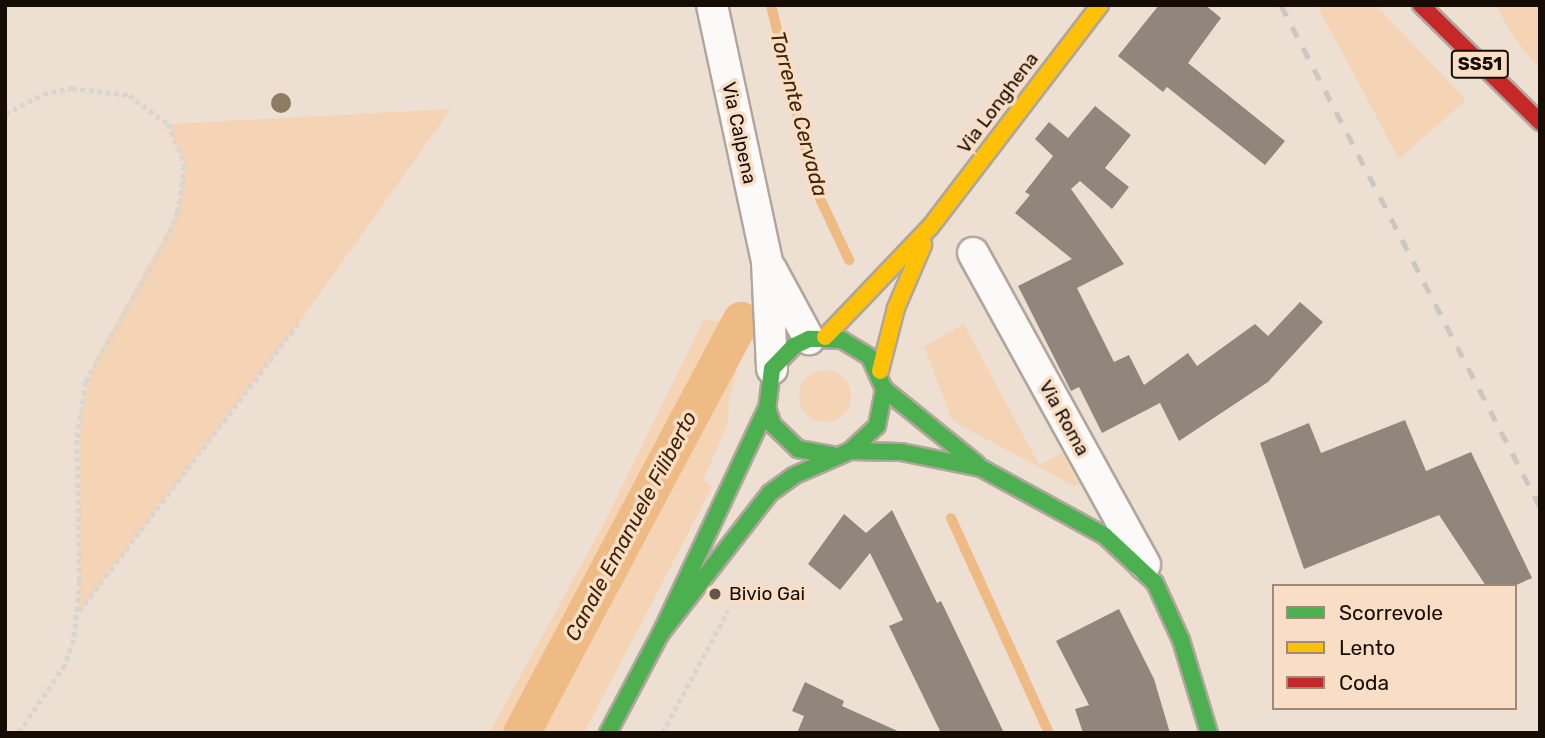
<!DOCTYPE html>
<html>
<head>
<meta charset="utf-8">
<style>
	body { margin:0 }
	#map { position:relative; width:1545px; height:738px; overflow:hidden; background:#eddfd1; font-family:Rubik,sans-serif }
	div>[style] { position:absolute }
	.green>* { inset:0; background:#f4d4b5 }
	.round { border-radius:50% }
	.stream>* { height:10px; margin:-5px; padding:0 5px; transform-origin:5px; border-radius:5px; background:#efbb85 }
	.canal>* { height:37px; margin:-18.5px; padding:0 18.5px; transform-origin:18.5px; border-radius:18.5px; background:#efbb85 }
	.building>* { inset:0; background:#91867c }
	.path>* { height:4.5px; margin-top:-2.25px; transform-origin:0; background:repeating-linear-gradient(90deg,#d9d5d0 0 5px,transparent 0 8.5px) }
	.roads { filter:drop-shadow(2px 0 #b1a69b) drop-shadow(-2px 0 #b1a69b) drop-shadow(0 2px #b1a69b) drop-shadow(0 -2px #b1a69b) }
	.street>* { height:30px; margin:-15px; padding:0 15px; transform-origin:15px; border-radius:15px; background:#fcfaf8 }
	.fast>* { height:16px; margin:-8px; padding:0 8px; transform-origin:8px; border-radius:8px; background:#4caf50 }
	.slow>* { height:16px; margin:-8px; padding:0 8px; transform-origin:8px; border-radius:8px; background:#ffc107 }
	.jam>* { height:16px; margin:-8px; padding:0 8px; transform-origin:8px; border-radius:8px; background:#c62828 }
	.rail>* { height:5px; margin-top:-2.5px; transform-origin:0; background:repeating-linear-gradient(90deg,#cbc7c3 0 12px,transparent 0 24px) }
	.trees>* { width:20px; height:20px; margin:-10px; border-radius:50%; background:#8f7a62 }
	.dots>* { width:19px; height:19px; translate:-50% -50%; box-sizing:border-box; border:4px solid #f9dec5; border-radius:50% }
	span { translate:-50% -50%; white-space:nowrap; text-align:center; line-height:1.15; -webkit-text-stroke:7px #f9dec5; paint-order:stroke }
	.shield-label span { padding:2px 5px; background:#f9dec5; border:2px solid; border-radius:5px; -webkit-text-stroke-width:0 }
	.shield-label { font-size:18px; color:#150c04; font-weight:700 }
	.street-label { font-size:19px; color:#150c04 }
	.poi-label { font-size:19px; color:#150c04 }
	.left { translate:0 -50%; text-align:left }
	.water-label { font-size:21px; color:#3f2405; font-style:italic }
	.frame { position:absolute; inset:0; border:7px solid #150c04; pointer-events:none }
	.legend { position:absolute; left:1272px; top:584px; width:245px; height:126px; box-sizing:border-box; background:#f9dec5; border:2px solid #9e8a78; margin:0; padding:9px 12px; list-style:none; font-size:21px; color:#150c04 }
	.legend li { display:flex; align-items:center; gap:14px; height:35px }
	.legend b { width:35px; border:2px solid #9e8a78 }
</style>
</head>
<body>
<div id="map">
	<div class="green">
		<div style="clip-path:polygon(1317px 5px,1376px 5px,1466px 100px,1399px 159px)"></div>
		<div style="clip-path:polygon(1495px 5px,1540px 5px,1540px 70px,1516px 40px)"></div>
		<div style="clip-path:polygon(451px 109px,298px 324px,79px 612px,80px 413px,95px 360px,178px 212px,185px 165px,168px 124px)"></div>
		<div style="clip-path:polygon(704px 319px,747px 328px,729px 401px,728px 423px,703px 480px,712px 487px,584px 733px,489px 733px,601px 529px)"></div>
		<div style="clip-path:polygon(964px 324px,1039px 465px,1062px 453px,1079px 484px,1074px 486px,953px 421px,924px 347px)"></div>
		<div class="round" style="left:799px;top:370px;width:52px;height:52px"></div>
	</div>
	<div class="stream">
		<div style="left:771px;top:5px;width:188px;rotate:76.5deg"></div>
		<div style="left:815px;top:188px;width:80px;rotate:64.7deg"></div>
		<div style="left:951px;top:518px;width:236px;rotate:65.5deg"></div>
	</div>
	<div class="canal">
		<div style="left:521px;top:733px;width:468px;rotate:-62deg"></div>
	</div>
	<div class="building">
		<div style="clip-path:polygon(1159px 5px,1205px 5px,1221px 18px,1188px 63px,1285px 141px,1265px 165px,1167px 87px,1163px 92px,1118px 56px)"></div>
		<div style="clip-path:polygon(1095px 106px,1131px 135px,1105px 168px,1129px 187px,1112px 209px,1080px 181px,1071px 189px,1124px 264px,1077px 288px,1114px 362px,1129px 355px,1144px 385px,1188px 353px,1197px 366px,1255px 324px,1268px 336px,1300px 302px,1323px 322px,1268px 382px,1179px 441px,1160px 403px,1102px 433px,1079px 387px,1071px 391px,1018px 286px,1072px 259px,1015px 213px,1030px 195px,1025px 192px,1053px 156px,1035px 139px,1049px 122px,1068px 138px)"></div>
		<div style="clip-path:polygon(1405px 420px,1426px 471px,1471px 452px,1532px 578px,1514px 586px,1486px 586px,1439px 515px,1304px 569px,1260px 443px,1309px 423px,1321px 453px)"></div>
		<div style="clip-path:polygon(892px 510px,937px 603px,941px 601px,1004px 733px,941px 733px,889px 626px,903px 620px,870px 553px,840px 590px,808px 564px,844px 514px,866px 533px)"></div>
		<div style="clip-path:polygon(1119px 609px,1154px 679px,1170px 733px,1083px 733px,1075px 709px,1089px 705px,1056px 641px)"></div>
		<div style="clip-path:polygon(805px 682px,844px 701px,842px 706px,902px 733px,797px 733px,804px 716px,792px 711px)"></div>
	</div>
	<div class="path">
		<div style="left:5px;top:114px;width:43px;rotate:-27.8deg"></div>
		<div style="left:43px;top:94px;width:30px;rotate:-12deg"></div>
		<div style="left:72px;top:88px;width:57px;rotate:7deg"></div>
		<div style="left:129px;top:95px;width:49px;rotate:36.6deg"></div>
		<div style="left:168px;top:124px;width:44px;rotate:67.5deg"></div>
		<div style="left:185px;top:165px;width:48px;rotate:98.5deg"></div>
		<div style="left:178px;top:212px;width:27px;rotate:112deg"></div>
		<div style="left:168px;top:237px;width:167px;rotate:119.5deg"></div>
		<div style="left:86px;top:382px;width:59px;rotate:98.8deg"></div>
		<div style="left:77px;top:440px;width:141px;rotate:88.8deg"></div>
		<div style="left:80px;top:581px;width:59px;rotate:95.8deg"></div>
		<div style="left:74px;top:640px;width:27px;rotate:110deg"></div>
		<div style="left:65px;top:665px;width:82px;rotate:124.1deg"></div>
		<div style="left:79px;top:611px;width:361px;rotate:-52.7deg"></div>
		<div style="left:662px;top:733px;width:139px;rotate:-61.6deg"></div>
	</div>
	<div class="roads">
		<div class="street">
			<div style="left:712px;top:5px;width:263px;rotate:77.9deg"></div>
			<div style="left:767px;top:262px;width:107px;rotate:87.3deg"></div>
			<div style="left:973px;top:253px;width:356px;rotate:61.1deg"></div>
			<div style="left:771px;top:269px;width:80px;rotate:61.5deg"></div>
		</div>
		<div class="fast">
			<div style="left:884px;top:389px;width:119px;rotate:38.9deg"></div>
			<div style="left:850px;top:451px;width:51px;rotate:1.1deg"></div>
			<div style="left:901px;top:452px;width:82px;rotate:11.3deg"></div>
			<div style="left:981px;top:468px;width:141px;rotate:28.7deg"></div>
			<div style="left:1105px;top:536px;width:69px;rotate:43.2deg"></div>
			<div style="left:1155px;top:583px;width:63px;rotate:65.5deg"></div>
			<div style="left:1181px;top:640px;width:97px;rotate:73.2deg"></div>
			<div style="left:661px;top:633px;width:177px;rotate:-52.1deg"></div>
			<div style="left:770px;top:493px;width:29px;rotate:-36deg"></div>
			<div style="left:793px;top:476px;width:62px;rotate:-23.7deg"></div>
			<div style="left:850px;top:451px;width:37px;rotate:-43deg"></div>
			<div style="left:877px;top:426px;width:38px;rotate:-79deg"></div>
			<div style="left:884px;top:389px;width:35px;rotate:-114deg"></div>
			<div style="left:870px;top:357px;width:33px;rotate:-149deg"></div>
			<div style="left:842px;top:340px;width:33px;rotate:-178deg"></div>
			<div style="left:809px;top:339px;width:17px;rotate:155deg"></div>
			<div style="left:794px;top:346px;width:32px;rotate:134deg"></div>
			<div style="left:772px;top:369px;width:39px;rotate:97deg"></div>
			<div style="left:767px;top:408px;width:18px;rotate:71deg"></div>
			<div style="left:773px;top:425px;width:35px;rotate:44deg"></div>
			<div style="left:798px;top:449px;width:35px;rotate:10deg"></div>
			<div style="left:608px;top:733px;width:113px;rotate:-62.1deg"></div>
			<div style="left:661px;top:633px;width:249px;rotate:-64.8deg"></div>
		</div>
		<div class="slow">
			<div style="left:825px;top:337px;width:153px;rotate:-46.3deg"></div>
			<div style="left:931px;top:226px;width:278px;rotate:-52.6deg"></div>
			<div style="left:880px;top:371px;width:65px;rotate:-75.7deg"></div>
			<div style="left:896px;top:308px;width:69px;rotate:-66.8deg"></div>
		</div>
		<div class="jam">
			<div style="left:1421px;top:5px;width:167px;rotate:44.5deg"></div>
		</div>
	</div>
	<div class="rail">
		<div style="left:1281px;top:5px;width:565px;rotate:62.71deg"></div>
	</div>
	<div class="trees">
		<div style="left:281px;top:103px"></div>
	</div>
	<div class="dots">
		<div style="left:715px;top:594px;background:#61564c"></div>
	</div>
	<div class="shield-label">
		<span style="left:1480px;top:64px">SS51</span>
	</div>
	<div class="street-label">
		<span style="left:998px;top:103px;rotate:-53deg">Via Longhena</span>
		<span style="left:739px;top:133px;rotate:78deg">Via Calpena</span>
		<span style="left:1064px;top:418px;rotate:61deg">Via Roma</span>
	</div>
	<div class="poi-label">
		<span class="left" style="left:729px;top:594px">Bivio Gai</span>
	</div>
	<div class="water-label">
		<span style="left:799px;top:114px;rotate:75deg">Torrente Cervada</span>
		<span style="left:631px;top:526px;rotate:-62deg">Canale Emanuele Filiberto</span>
	</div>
	<div class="frame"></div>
	<ul class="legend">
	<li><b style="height:9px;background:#4caf50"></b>Scorrevole</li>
	<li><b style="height:9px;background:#ffc107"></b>Lento</li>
	<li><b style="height:9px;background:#c62828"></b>Coda</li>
	</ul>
</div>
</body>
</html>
